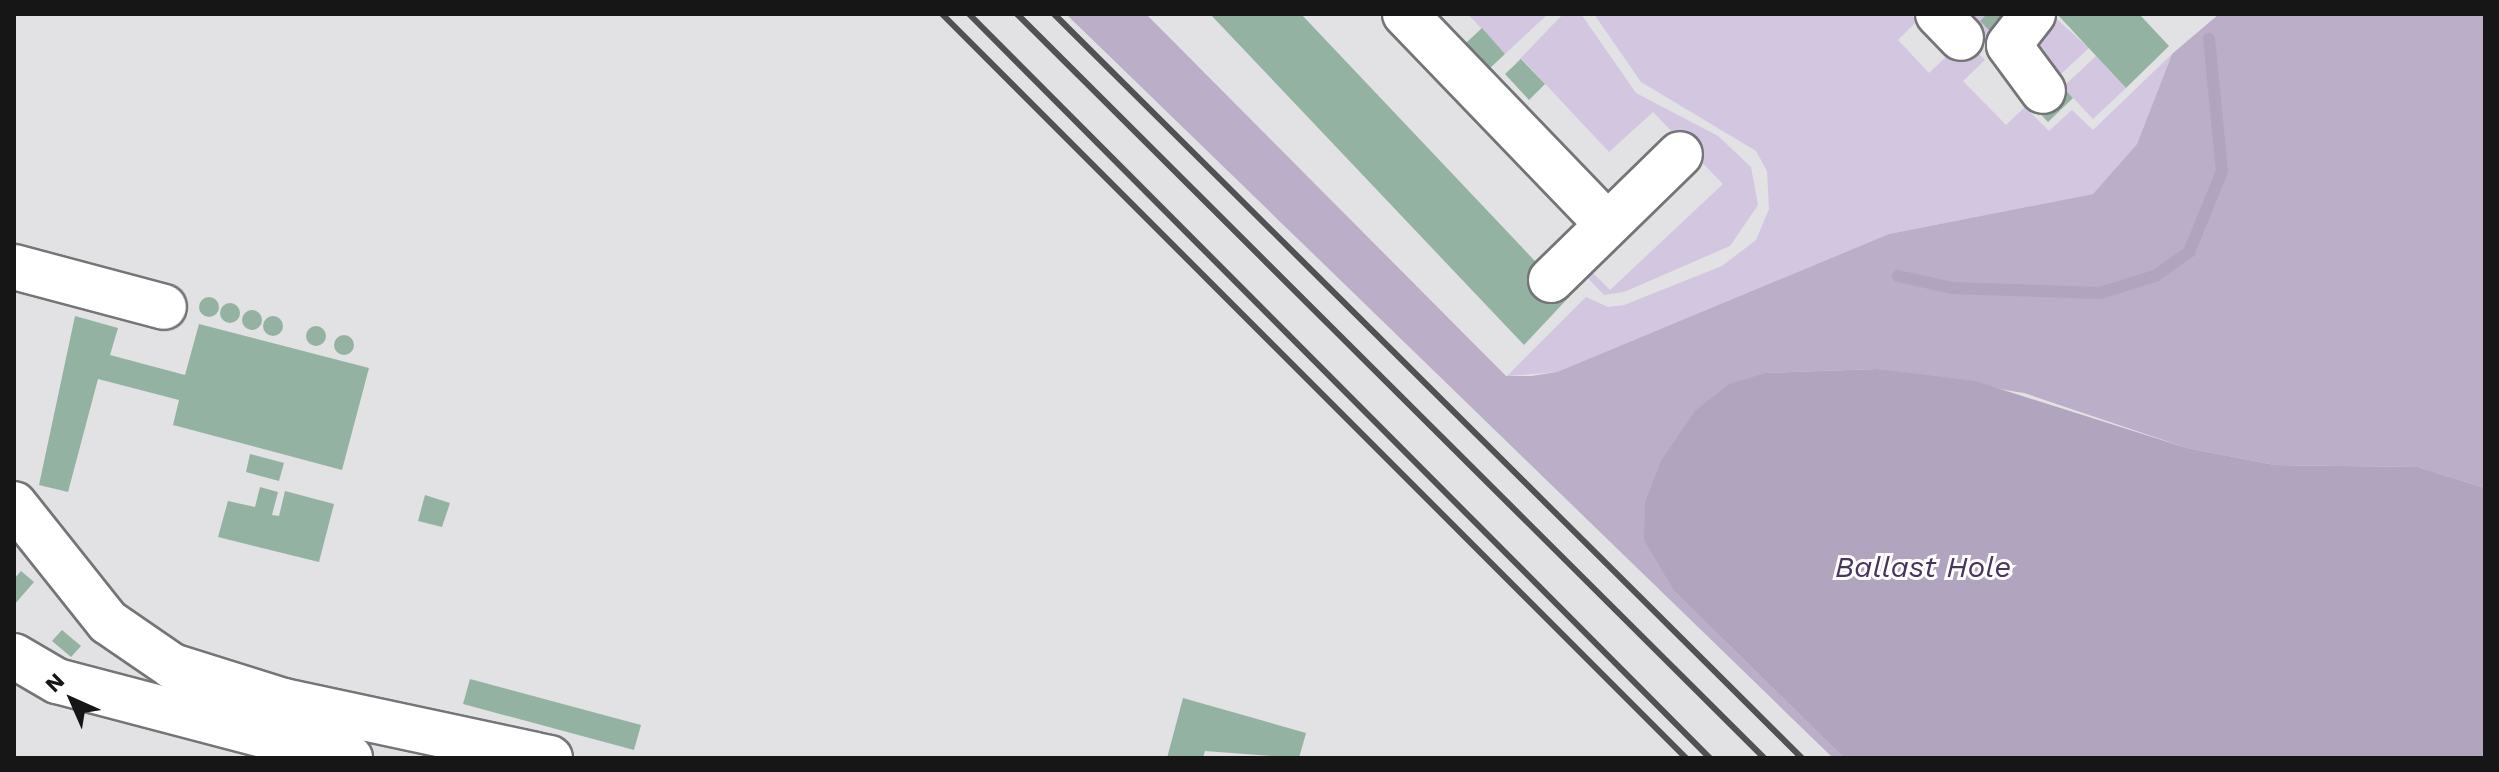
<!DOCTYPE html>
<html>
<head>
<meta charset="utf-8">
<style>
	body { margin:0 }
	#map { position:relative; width:2499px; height:772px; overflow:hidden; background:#e2e1e4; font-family:"Work Sans",sans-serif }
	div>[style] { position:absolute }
	.green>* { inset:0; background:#d2c6e0 }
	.forest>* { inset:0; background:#baaec9 }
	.water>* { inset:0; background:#b1a4bf }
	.stream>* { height:12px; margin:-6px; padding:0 6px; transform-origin:6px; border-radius:6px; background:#b1a4bf }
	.building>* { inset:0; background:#94b2a2 }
	.round { border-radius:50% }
	.roads { filter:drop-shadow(2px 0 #757477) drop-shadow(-2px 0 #757477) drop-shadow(0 2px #757477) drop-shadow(0 -2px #757477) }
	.minor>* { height:44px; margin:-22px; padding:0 22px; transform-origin:22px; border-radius:22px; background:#fff }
	.rail>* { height:6px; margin:-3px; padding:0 3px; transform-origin:3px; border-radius:3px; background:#515052 }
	span { translate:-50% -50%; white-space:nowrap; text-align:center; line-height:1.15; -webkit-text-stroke:6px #fff; paint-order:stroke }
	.water-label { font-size:30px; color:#48345c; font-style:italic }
	.frame { position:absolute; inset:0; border:16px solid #171617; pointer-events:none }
	.north { position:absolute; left:32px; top:660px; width:80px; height:80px; -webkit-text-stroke:6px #fff; paint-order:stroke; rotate:315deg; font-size:22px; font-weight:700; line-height:32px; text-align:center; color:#171617 }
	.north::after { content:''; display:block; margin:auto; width:28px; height:36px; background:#171617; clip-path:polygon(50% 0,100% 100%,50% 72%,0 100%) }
</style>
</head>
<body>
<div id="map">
	<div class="green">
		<div style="clip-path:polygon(1468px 14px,1548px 14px,1505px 54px)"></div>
		<div style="clip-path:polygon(1563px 14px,1581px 14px,1636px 93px,1718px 136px,1751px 167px,1758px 205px,1730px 246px,1624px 292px,1604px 295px,1585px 275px,1590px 270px,1610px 290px,1723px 184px,1653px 112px,1609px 152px,1522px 59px,1515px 64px)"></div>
		<div style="clip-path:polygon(1594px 14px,1911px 14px,1917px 21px,1898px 40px,1929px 73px,1949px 54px,1963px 14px,1987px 14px,1993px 34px,1975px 50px,1985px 60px,1963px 81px,2006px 125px,2025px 107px,2049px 131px,2072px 110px,2093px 130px,2172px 54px,2137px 144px,2093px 194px,1889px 234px,1557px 372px,1507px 376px,1586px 297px,1608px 307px,1624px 305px,1722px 266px,1756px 240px,1769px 209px,1767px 171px,1756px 151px,1641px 82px)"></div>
		<div style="clip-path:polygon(2051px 14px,2089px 48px,2061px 74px,2035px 46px)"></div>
		<div style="clip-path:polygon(2096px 56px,2126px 88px,2093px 119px,2063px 87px)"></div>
	</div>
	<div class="forest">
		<div style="clip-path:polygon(1066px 14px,1146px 14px,1506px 376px,1531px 376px,1557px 372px,1889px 234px,2093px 194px,2137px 144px,2172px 54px,2219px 14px,2485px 14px,2485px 488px,2418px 467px,2275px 465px,2187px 448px,2024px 393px,1877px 369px,1766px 373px,1675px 592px,1844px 758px,1833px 758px)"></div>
	</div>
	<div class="water">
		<div style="clip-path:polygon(1877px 369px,1975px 381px,2187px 448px,2275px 465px,2418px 467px,2485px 488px,2485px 758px,1844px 758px,1675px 592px,1644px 540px,1645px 503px,1661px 461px,1695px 411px,1729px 384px,1766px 373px)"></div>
	</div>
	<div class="stream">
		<div style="left:1898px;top:276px;width:55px;rotate:12.5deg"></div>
		<div style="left:1952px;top:288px;width:148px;rotate:1.9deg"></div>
		<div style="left:2100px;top:293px;width:58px;rotate:-17.2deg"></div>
		<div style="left:2155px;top:276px;width:42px;rotate:-35.2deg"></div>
		<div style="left:2189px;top:252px;width:87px;rotate:-67.8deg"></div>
		<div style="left:2222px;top:171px;width:133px;rotate:-95.6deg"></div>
	</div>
	<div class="building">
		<div style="clip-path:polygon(1210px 14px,1301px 14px,1569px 297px,1524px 345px)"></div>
		<div style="clip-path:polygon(1987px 14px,2013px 14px,1993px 34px,1980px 21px)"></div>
		<div style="clip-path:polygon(2057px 14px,2141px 16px,2169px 46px,2126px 88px)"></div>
		<div style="clip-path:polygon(1482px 28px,1505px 54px,1489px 69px,1466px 43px)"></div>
		<div style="clip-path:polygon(1521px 59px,1545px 84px,1529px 100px,1505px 74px)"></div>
		<div style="clip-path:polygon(2058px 82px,2073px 98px,2048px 122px,2033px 106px)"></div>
		<div class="round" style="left:199px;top:297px;width:20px;height:20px"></div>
		<div class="round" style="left:220px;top:303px;width:20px;height:20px"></div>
		<div class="round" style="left:242px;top:310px;width:20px;height:20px"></div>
		<div style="clip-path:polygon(75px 316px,118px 328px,110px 355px,185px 375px,199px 324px,369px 368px,342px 470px,173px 425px,179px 400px,98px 379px,68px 492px,39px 485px)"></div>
		<div class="round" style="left:263px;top:316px;width:20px;height:20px"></div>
		<div class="round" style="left:306px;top:326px;width:20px;height:20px"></div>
		<div class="round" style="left:334px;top:335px;width:20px;height:20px"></div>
		<div style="clip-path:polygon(250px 454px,284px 463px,279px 481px,246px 472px)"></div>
		<div style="clip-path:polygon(260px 487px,278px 492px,272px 515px,279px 516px,285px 491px,334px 504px,319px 562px,218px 537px,228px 501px,255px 507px)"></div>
		<div style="clip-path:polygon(425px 495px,450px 503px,442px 527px,418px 521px)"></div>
		<div style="clip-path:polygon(21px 571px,34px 582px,14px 605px,14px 579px)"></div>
		<div style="clip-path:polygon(62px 630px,81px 646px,71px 657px,52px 641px)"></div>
		<div style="clip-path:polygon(470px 679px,641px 725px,634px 750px,463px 704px)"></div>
		<div style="clip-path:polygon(1183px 698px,1306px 733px,1299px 758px,1205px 751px,1203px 758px,1167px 758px)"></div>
	</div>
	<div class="roads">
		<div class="minor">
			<div style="left:1405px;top:14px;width:291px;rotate:46.1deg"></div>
			<div style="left:1938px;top:14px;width:33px;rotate:46deg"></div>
			<div style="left:2033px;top:14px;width:39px;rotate:128deg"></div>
			<div style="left:2009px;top:45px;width:57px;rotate:53.5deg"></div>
			<div style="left:14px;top:267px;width:155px;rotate:14.9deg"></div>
			<div style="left:1551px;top:280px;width:180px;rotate:-44.3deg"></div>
			<div style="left:14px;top:504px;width:151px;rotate:51.5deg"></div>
			<div style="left:108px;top:622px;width:78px;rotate:34.5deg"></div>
			<div style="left:172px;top:666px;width:117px;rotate:17.4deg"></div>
			<div style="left:284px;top:701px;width:272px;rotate:12.1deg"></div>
			<div style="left:14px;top:656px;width:50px;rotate:30.2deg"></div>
			<div style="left:57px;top:681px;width:303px;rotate:14.7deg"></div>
		</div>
	</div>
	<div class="rail">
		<div style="left:942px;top:14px;width:1052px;rotate:45deg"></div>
		<div style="left:969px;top:14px;width:1050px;rotate:45.12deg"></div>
		<div style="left:1017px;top:14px;width:1054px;rotate:44.88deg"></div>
		<div style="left:1054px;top:14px;width:1055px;rotate:44.85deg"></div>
	</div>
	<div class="water-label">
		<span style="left:1923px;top:567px">Ballast Hole</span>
	</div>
	<div class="frame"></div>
	<div class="north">N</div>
</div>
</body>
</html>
